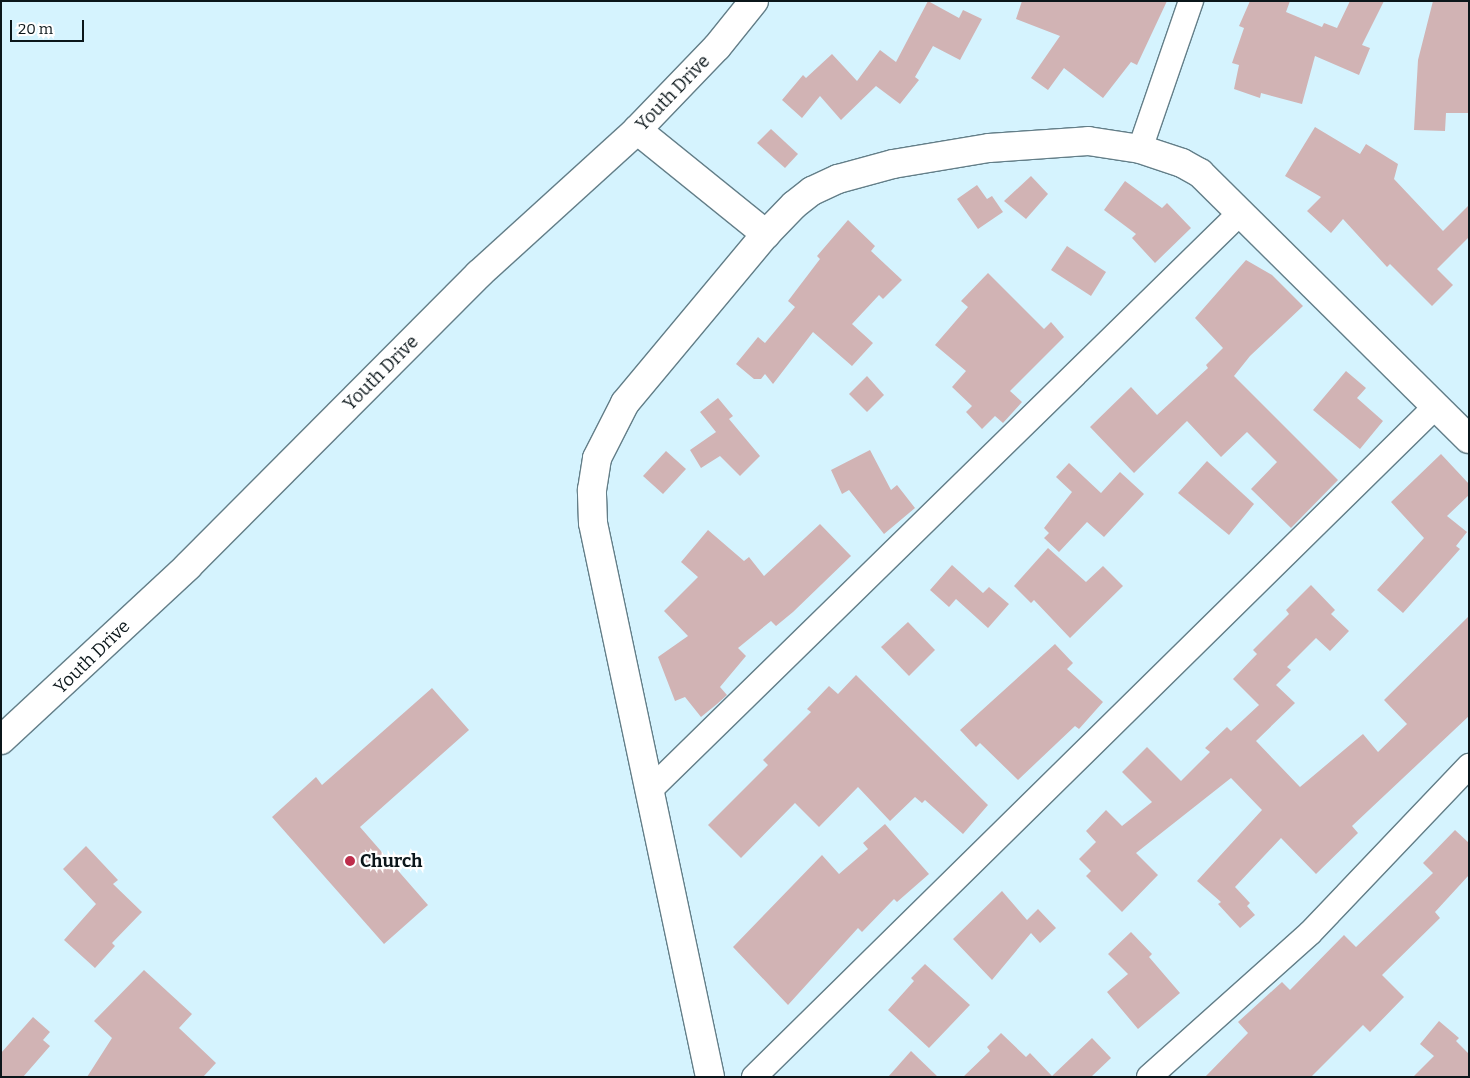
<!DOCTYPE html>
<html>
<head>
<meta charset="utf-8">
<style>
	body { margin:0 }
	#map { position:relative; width:1470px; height:1078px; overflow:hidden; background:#d5f3fe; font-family:Bitter,serif }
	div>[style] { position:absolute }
	.building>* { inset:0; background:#d1b3b4 }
	.roads { filter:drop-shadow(1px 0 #637e88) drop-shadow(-1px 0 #637e88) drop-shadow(0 1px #637e88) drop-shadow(0 -1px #637e88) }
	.minor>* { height:24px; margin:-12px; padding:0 12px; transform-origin:12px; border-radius:12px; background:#fff }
	.tertiary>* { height:28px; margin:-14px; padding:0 14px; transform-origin:14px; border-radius:14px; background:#fff }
	.dots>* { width:14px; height:14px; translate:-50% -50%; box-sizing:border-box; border:2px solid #fff; border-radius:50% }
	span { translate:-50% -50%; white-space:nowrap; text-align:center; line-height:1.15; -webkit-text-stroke:4.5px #fff; paint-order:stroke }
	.street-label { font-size:18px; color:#0b161a }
	.poi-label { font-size:18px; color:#0b161a; font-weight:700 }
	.left { translate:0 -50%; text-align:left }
	.frame { position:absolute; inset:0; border:2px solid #0b161a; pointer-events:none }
	.scale { position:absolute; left:10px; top:20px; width:74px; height:22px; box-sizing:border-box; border:2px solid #0b161a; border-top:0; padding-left:6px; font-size:15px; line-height:18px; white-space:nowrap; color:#0b161a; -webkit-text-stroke:4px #fff; paint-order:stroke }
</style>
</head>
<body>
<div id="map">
	<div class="building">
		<div style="clip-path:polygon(928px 1px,959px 18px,963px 10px,982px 19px,960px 60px,933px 46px,915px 77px,919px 80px,900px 104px,876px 86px,841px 120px,820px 96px,802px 118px,782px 100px,803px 75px,806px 78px,832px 54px,857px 81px,880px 50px,896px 62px)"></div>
		<div style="clip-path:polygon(1022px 1px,1167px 1px,1137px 65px,1131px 62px,1103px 98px,1064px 68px,1048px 90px,1031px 78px,1060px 36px,1016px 19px)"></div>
		<div style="clip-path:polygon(1250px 1px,1290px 1px,1286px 12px,1322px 27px,1324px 23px,1337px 28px,1350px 1px,1384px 1px,1362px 45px,1370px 48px,1359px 75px,1315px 56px,1302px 104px,1261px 93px,1260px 98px,1234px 89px,1239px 65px,1232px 63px,1244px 28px,1239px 26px)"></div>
		<div style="clip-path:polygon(1433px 1px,1469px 1px,1469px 113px,1446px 113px,1445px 131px,1414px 130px,1418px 60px)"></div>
		<div style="clip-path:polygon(1315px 127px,1360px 154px,1366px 144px,1398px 164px,1394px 179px,1443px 231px,1469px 205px,1469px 237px,1437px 269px,1453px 285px,1432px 306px,1390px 264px,1387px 267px,1343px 219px,1331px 233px,1307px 211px,1321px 197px,1285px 176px)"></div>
		<div style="clip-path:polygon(771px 129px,798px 154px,785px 168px,757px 143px)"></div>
		<div style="clip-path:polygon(1031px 176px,1048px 194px,1026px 219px,1004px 201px)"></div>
		<div style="clip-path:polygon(1125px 181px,1162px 208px,1167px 203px,1191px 228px,1155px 263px,1132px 238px,1136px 234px,1104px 210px)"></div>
		<div style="clip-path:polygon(977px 185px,987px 199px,992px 196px,1003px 212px,978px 229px,957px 199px)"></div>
		<div style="clip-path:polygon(848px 220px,875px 246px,871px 251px,902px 280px,883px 299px,879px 295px,852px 324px,873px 343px,852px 366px,813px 332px,773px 384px,765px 374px,761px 379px,754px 379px,736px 364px,758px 337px,765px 343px,795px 307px,788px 301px,820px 259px,817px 256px)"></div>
		<div style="clip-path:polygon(1067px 246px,1106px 272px,1091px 296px,1051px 270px)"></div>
		<div style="clip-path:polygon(1246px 260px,1272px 275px,1303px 306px,1250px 356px,1234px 376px,1338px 480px,1291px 528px,1251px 489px,1277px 462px,1247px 432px,1221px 457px,1187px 421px,1134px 473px,1090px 427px,1131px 387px,1157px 415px,1208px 368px,1206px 365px,1223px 348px,1195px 318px)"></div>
		<div style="clip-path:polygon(988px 273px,1044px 329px,1051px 322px,1064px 337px,1010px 391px,1022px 402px,1003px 423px,995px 416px,982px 429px,966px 412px,972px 406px,952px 387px,966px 371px,935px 345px,968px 307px,961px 301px)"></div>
		<div style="clip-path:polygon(1346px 371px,1366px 388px,1357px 398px,1383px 421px,1360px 449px,1313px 410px)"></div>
		<div style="clip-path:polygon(867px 376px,884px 395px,867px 412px,849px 394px)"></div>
		<div style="clip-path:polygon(718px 398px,733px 416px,729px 419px,760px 456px,740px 476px,720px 456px,701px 468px,690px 450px,716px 432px,700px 412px)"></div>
		<div style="clip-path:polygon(870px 450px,891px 490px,897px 485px,915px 508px,884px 534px,849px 490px,842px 494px,831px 470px)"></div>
		<div style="clip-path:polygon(666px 451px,686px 469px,663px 494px,643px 476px)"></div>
		<div style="clip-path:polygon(1441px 454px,1469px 484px,1469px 495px,1447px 516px,1467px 532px,1456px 546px,1460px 549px,1403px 613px,1377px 590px,1424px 538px,1391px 502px)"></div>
		<div style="clip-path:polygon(1207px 461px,1254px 504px,1229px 535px,1178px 493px)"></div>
		<div style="clip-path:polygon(1069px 463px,1101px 493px,1120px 472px,1144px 494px,1104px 537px,1087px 522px,1059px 552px,1044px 538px,1049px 533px,1044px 528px,1072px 492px,1056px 477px)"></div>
		<div style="clip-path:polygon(820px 524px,851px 556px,793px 612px,776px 626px,771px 621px,738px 648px,746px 656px,720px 687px,727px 695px,717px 704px,701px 717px,685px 697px,675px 701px,658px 657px,688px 636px,664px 611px,698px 577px,681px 562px,708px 530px,744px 561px,749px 557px,764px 576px)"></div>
		<div style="clip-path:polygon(1048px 548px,1086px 582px,1103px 566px,1123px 586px,1070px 638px,1034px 600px,1031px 603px,1014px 586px)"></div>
		<div style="clip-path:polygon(952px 565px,983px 593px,989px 587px,1009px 604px,988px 628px,956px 599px,949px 607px,930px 590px)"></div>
		<div style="clip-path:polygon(1311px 585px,1335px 610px,1331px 614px,1349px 631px,1330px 651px,1316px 638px,1287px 667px,1291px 670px,1276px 685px,1295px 703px,1256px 741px,1300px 787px,1363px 734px,1378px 752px,1407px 724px,1384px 700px,1469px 616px,1469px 716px,1352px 826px,1358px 833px,1316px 874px,1281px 838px,1235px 887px,1250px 903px,1247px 906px,1255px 915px,1240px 928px,1218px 904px,1221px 902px,1197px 881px,1262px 810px,1231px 778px,1136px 853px,1158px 875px,1122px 912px,1086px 876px,1091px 871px,1079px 859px,1096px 842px,1086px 831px,1106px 810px,1122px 826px,1152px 802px,1122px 772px,1147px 747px,1181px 781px,1210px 752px,1205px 748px,1227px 727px,1231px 731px,1259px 705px,1233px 679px,1257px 654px,1253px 650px,1289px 614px,1286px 610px)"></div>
		<div style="clip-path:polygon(908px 622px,935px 650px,909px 676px,881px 647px)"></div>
		<div style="clip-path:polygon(1055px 644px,1073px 663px,1067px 669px,1103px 702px,1079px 729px,1075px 726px,1018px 780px,980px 743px,976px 747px,960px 730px)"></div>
		<div style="clip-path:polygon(856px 675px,988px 805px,963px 834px,925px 800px,922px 803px,915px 797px,890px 821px,858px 787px,819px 827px,795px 803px,741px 858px,708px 825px,768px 765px,763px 760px,811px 712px,807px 709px,829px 686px,838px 694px)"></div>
		<div style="clip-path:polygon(432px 688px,469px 730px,360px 827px,428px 905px,384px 944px,272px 817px,316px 777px,322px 785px)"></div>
		<div style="clip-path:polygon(885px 824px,929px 874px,897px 902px,894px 899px,862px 932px,858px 928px,788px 1005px,733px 947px,822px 855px,839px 874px,868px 849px,863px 843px)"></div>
		<div style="clip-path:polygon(1455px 830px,1469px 843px,1469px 875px,1435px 912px,1440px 918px,1382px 975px,1404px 997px,1370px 1032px,1363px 1025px,1311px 1077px,1205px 1077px,1248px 1033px,1238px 1022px,1282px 982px,1290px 990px,1344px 935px,1356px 947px,1433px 873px,1423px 863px)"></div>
		<div style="clip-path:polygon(86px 846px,118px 880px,113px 884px,142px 912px,112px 943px,115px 946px,95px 968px,64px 940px,96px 904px,63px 869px)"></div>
		<div style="clip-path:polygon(1002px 891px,1027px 920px,1038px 909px,1056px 928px,1040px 943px,1031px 933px,992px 980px,953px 939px)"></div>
		<div style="clip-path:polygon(1131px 932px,1152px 954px,1149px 957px,1180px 993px,1138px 1029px,1107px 992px,1128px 974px,1108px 954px)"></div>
		<div style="clip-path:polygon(925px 964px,970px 1005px,929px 1048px,888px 1010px,914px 981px,911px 978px)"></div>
		<div style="clip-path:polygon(144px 970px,192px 1014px,179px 1028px,216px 1063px,203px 1077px,87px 1077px,112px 1038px,94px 1021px)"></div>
		<div style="clip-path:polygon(33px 1017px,50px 1032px,43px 1040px,50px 1046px,23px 1077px,1px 1077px,1px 1053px)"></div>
		<div style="clip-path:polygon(1439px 1021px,1459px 1038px,1456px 1041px,1469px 1054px,1469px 1077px,1413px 1077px,1434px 1056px,1420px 1044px)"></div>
		<div style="clip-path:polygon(1001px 1033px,1026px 1057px,1030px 1053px,1052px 1076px,1092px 1038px,1111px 1058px,1091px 1077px,963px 1077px,990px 1051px,987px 1047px)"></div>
		<div style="clip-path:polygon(911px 1051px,938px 1077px,888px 1077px)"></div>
	</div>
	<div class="roads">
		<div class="minor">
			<div style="left:1140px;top:149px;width:157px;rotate:-71deg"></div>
			<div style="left:650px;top:790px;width:825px;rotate:-44.36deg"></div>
			<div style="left:754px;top:1077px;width:957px;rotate:-44.53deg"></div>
			<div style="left:1149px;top:1077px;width:216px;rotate:-41.8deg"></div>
			<div style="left:1310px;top:933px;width:231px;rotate:-46.4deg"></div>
		</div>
		<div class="tertiary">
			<div style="left:637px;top:130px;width:166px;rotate:38.9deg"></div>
			<div style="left:1px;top:740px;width:255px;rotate:-42.9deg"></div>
			<div style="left:188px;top:566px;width:412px;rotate:-45.1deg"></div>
			<div style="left:479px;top:274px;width:214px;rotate:-42.3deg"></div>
			<div style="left:637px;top:130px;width:115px;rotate:-46.1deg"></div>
			<div style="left:717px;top:47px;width:59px;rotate:-51.2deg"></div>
			<div style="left:710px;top:1077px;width:566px;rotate:-101.93deg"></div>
			<div style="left:593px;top:523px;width:33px;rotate:-92deg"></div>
			<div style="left:592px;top:490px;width:32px;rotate:-81deg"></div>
			<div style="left:597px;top:458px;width:62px;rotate:-63deg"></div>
			<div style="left:625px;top:403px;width:220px;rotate:-50.2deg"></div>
			<div style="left:766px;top:234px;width:40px;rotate:-46deg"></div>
			<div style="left:794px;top:205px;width:23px;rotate:-38deg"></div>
			<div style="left:812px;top:191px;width:29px;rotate:-25deg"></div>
			<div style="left:838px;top:179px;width:57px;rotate:-15.3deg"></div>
			<div style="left:893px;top:164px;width:97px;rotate:-9.5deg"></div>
			<div style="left:989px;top:148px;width:99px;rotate:-4deg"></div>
			<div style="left:1088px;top:141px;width:53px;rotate:8.7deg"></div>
			<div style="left:1140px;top:149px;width:44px;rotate:18.4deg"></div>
			<div style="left:1182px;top:163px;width:21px;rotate:29deg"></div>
			<div style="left:1200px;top:173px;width:378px;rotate:44.7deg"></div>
		</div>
	</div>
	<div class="dots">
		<div style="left:350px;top:861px;background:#be2d4b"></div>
	</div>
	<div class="street-label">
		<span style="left:673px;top:93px;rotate:-46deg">Youth Drive</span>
		<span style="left:381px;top:373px;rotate:-45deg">Youth Drive</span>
		<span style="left:92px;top:657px;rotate:-44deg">Youth Drive</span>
	</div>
	<div class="poi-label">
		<span class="left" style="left:360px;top:861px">Church</span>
	</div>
	<div class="frame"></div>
	<div class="scale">20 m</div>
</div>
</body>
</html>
